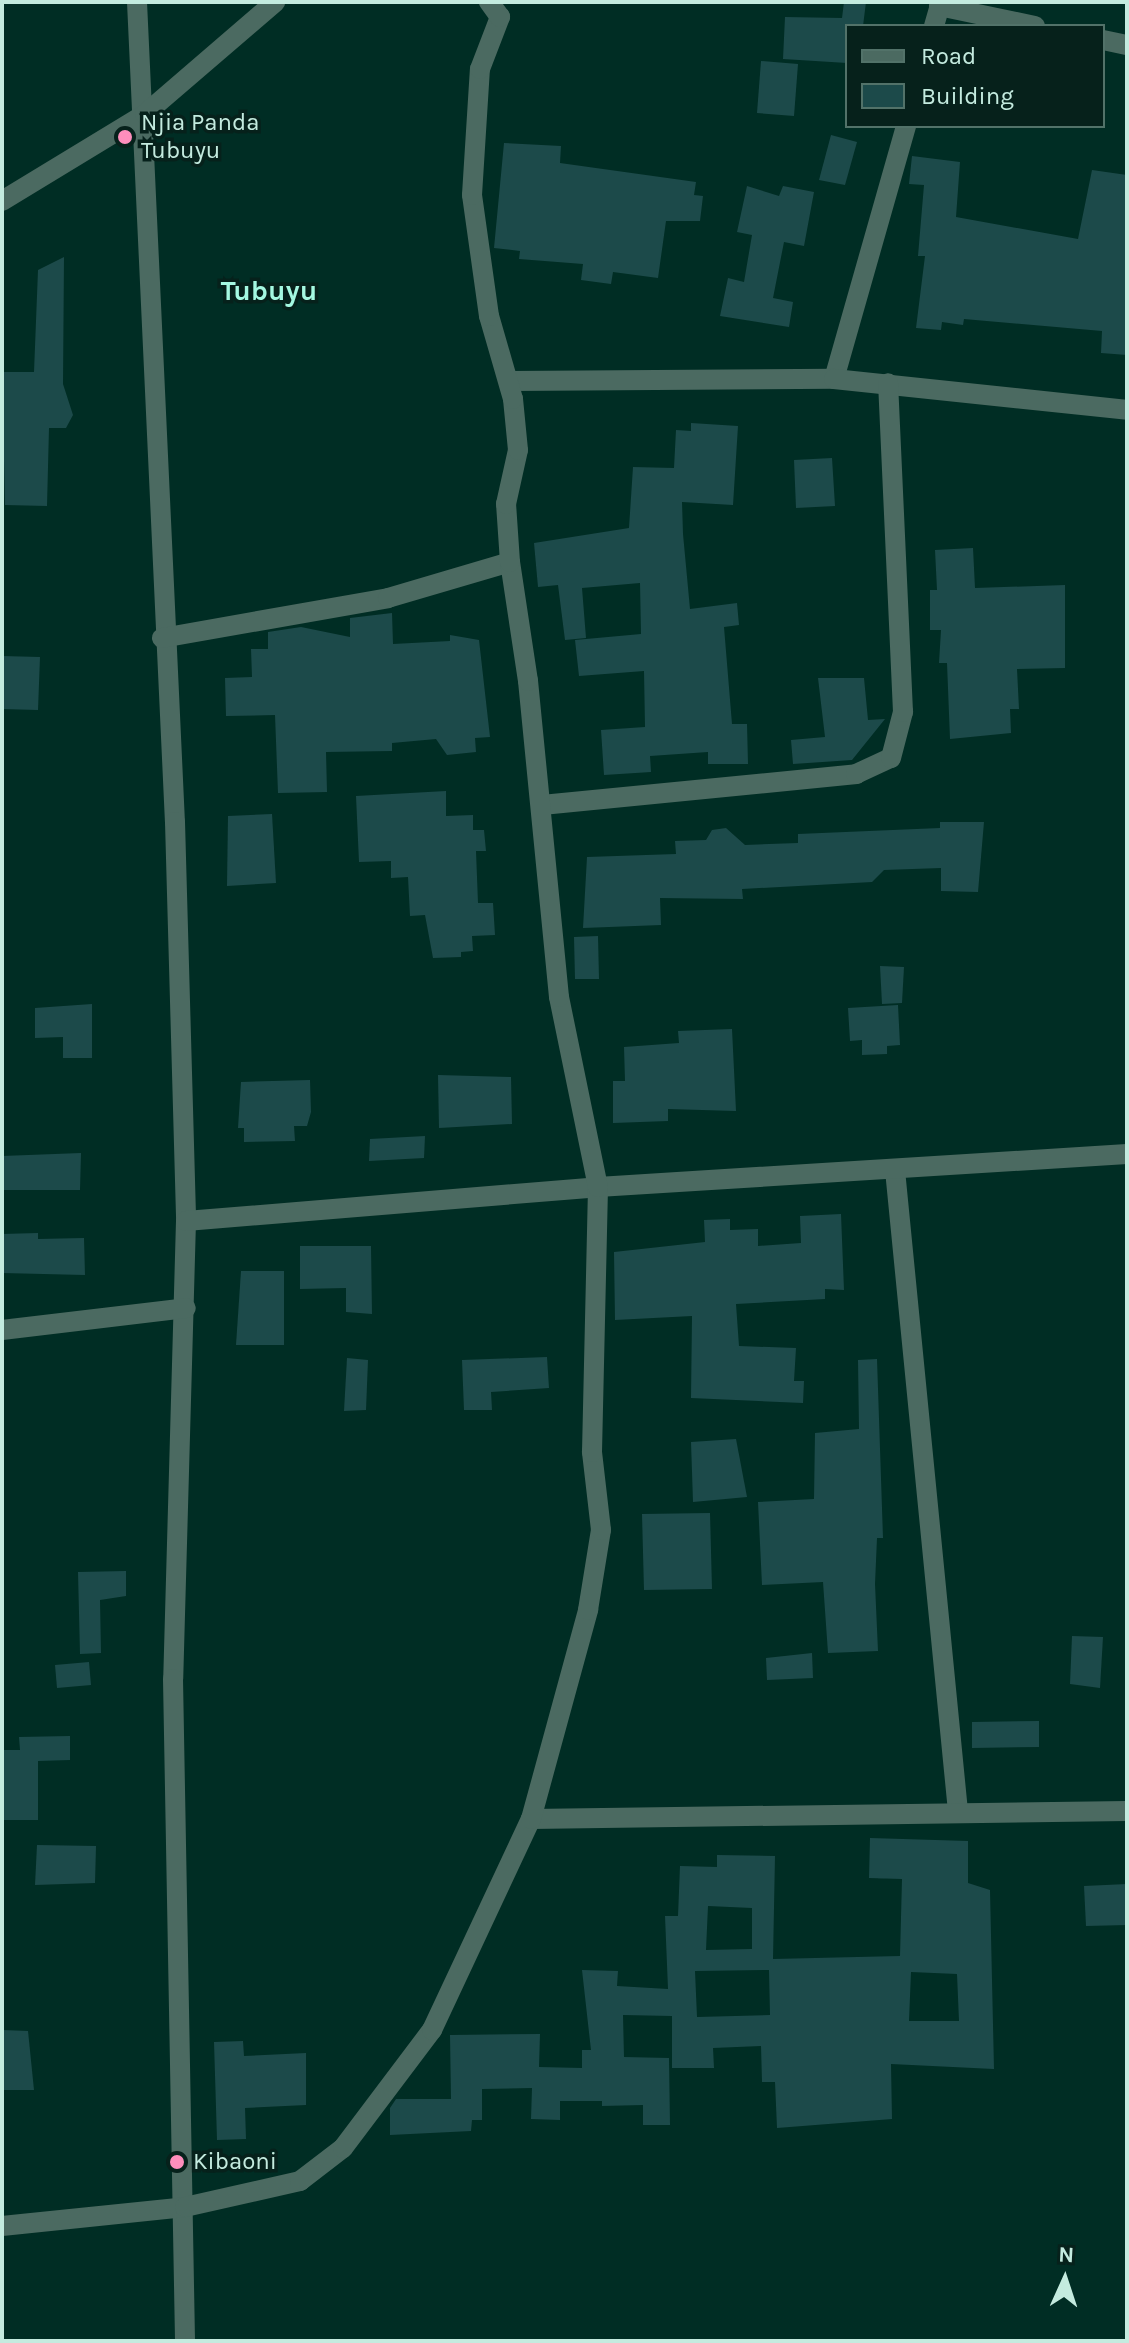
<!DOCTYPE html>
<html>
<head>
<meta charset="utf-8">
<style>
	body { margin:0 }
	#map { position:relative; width:1129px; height:2343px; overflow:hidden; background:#002d24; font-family:Karla,sans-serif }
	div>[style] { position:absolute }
	.building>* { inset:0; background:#1c4a4a }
	.minor>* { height:20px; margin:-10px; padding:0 10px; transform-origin:10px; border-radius:10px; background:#4b6a61 }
	.dots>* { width:22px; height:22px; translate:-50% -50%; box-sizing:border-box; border:4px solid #06211b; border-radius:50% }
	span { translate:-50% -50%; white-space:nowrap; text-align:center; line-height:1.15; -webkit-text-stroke:7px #06211b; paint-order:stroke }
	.poi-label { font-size:24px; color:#c4ebdf }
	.left { translate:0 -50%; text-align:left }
	.quarter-label { font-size:28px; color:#a4f8e1; font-weight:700 }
	.frame { position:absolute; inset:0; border:4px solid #c4ebdf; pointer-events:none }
	.legend { position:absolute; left:845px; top:24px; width:260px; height:104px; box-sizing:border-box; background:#06211b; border:2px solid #527269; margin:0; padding:10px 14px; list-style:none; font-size:24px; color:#c4ebdf }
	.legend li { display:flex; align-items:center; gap:16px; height:40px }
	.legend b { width:40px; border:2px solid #527269 }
	.north { position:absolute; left:1025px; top:2239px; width:80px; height:80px; -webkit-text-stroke:6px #06211b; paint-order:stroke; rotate:3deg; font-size:22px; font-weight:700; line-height:32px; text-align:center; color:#c4ebdf }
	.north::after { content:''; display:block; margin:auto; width:28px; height:36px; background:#c4ebdf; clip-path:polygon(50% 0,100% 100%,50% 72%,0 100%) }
</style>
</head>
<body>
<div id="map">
	<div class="building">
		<div style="clip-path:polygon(844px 2px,866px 2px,863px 26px,847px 26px,847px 63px,783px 59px,785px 17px,842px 18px)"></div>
		<div style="clip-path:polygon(761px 61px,798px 64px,794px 116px,757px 113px)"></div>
		<div style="clip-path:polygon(831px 135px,857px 142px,845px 185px,819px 180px)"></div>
		<div style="clip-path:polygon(504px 143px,561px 146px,560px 163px,696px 182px,694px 195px,703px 196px,700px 221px,666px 221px,658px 278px,613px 272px,611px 284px,581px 280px,583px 264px,519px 259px,520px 251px,494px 248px)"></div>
		<div style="clip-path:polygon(912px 156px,960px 162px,956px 217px,1078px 239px,1092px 170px,1127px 175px,1127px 355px,1101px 353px,1102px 331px,964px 319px,963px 325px,942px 322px,941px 330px,916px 328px,925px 256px,918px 256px,924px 185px,909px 184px)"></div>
		<div style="clip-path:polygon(747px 186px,779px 196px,783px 186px,814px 192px,804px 246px,784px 242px,773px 298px,793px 302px,789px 327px,720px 316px,728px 278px,744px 282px,752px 235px,737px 232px)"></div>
		<div style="clip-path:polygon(64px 257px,63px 384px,73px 415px,66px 428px,49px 428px,47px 506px,5px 505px,2px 372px,34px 372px,38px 270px)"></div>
		<div style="clip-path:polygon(691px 423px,738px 426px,733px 505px,682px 502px,683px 534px,690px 609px,737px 603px,739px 625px,724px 627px,732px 724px,747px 724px,748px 764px,708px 764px,708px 752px,650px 756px,651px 772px,604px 775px,601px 730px,645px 727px,644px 671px,579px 676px,575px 640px,641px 634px,640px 583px,582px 588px,586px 638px,565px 640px,558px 585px,538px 587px,534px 543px,629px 528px,633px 467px,674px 468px,676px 430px,691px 431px)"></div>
		<div style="clip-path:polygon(832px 458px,835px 506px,796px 508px,794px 460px)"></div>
		<div style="clip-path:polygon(973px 548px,975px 588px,1065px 585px,1065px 668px,1017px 669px,1019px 709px,1010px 709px,1011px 733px,950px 739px,947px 663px,939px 663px,941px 630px,930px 630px,930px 590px,937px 590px,935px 550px)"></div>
		<div style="clip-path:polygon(392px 613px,393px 644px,450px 641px,450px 635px,479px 640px,490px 737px,475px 738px,476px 752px,447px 755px,436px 739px,392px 743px,392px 751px,326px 752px,327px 792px,278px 793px,275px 715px,226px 716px,225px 678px,252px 677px,251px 649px,268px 649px,268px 632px,301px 627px,350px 637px,350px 618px)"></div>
		<div style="clip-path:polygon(2px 656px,40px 657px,38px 710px,2px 709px)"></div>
		<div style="clip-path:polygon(818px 678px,864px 678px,868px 720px,885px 719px,852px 760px,793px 764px,791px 740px,825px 737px)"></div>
		<div style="clip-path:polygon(446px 791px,446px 816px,473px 815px,473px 830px,484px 830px,486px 851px,476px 851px,478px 903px,493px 903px,495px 935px,472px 936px,473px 951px,461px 952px,461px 957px,433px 958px,425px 915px,410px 916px,408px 877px,391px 878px,391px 861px,359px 862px,356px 796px)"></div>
		<div style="clip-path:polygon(272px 814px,276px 883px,227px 886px,228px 816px)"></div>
		<div style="clip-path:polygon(940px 822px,984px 822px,978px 892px,941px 891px,941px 868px,884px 870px,872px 882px,742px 889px,743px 899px,660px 898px,661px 925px,583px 928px,587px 857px,676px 854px,675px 841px,706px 840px,712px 830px,726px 828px,745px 845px,798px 843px,798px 834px,940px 828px)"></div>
		<div style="clip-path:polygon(598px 936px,599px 979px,575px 979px,574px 937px)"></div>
		<div style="clip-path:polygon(880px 966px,904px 967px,902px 1003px,882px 1004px)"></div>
		<div style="clip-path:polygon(92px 1004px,92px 1058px,63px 1058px,63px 1037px,35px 1038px,35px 1008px)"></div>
		<div style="clip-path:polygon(898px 1005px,900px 1045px,887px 1046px,887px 1054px,862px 1055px,862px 1040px,850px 1041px,848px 1008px)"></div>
		<div style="clip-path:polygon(732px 1029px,736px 1111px,668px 1109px,668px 1121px,613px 1123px,613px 1081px,625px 1081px,624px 1047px,679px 1043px,678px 1031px)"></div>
		<div style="clip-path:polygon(438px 1075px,511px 1077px,512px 1124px,439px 1128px)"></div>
		<div style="clip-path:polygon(310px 1080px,311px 1112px,307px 1126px,294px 1126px,295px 1141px,244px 1142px,244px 1128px,238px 1128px,241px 1082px)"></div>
		<div style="clip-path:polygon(425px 1136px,424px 1158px,369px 1161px,370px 1139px)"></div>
		<div style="clip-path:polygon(81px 1153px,80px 1190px,2px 1190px,2px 1156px)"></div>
		<div style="clip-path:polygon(841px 1214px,844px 1290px,825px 1289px,825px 1299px,736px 1304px,739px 1346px,796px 1348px,794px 1381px,804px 1381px,803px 1403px,691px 1398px,692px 1316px,615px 1320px,614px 1252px,705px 1242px,704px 1220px,730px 1219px,730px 1230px,758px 1229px,758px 1246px,801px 1243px,800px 1216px)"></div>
		<div style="clip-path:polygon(38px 1233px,38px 1239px,84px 1238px,85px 1275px,2px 1273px,2px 1234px)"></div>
		<div style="clip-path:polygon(300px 1246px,371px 1246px,372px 1314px,346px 1312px,346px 1288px,300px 1289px)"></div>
		<div style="clip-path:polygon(241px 1271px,284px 1271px,284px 1345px,236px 1345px)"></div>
		<div style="clip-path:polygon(547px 1357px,549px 1388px,491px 1392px,492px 1410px,464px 1410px,462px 1360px)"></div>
		<div style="clip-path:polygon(347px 1358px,368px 1360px,366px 1410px,344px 1411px)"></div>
		<div style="clip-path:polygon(877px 1359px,883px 1538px,877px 1538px,875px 1584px,878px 1651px,828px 1653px,823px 1582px,762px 1585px,758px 1502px,814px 1499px,815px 1433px,859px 1429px,858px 1360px)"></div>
		<div style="clip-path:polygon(736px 1439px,747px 1497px,693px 1502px,691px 1442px)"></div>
		<div style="clip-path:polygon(710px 1513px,712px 1589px,644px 1590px,642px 1514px)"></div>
		<div style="clip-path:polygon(126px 1571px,126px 1596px,100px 1600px,101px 1653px,80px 1654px,78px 1572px)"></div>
		<div style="clip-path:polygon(1072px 1636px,1103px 1637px,1100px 1688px,1070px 1684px)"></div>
		<div style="clip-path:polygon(812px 1653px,813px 1678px,767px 1680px,766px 1658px)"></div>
		<div style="clip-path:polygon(89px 1662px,91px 1685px,57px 1688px,55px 1665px)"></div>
		<div style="clip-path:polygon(1039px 1721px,1039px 1747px,972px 1748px,972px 1722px)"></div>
		<div style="clip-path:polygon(70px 1736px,70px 1760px,38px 1761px,38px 1820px,2px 1820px,2px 1750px,20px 1750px,19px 1737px)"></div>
		<div style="clip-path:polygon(evenodd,870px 1838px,968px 1841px,968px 1883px,990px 1890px,994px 2069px,891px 2064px,892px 2119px,777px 2128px,775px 2082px,762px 2082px,761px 2046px,713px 2048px,714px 2068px,672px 2068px,672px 2016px,623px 2015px,624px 2057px,669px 2058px,670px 2125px,643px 2125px,643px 2105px,602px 2106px,602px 2101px,560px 2101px,560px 2120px,531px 2119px,532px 2088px,482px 2089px,482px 2120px,472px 2120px,471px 2131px,390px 2135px,390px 2108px,396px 2099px,451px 2099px,450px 2035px,540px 2034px,539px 2067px,582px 2068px,582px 2050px,591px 2050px,582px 1970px,618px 1971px,617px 1986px,668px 1989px,665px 1916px,678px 1916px,680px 1866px,717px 1867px,717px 1855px,775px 1856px,773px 1959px,900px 1956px,902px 1879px,869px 1878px,870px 1838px,708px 1906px,752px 1908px,752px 1949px,706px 1950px,708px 1906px,870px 1838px,769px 1970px,770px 2015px,697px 2017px,695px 1971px,769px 1970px,870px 1838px,911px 1972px,957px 1974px,959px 2021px,909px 2021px,911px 1972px)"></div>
		<div style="clip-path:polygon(37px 1845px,96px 1846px,95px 1883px,35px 1885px)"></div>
		<div style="clip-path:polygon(1127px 1884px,1127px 1925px,1086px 1926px,1084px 1886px)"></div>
		<div style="clip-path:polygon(2px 2030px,28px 2031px,34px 2090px,2px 2090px)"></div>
		<div style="clip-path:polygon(243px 2041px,244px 2056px,306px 2053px,306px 2105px,245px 2108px,246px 2139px,217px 2140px,214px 2042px)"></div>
	</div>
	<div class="minor">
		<div style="left:137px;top:2px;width:821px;rotate:87.35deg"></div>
		<div style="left:175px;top:822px;width:399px;rotate:88.4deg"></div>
		<div style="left:186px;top:1221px;width:458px;rotate:91.6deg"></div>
		<div style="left:173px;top:1679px;width:662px;rotate:88.96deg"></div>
		<div style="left:939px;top:6px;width:98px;rotate:11.8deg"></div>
		<div style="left:934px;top:26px;width:25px;rotate:-74deg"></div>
		<div style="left:1103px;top:40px;width:25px;rotate:12deg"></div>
		<div style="left:2px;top:201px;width:167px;rotate:-31.3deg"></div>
		<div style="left:145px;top:114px;width:172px;rotate:-40.7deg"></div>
		<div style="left:834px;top:379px;width:263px;rotate:-74.1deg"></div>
		<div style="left:510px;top:381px;width:324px;rotate:-0.4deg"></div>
		<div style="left:834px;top:379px;width:295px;rotate:6deg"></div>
		<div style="left:162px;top:638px;width:230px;rotate:-10deg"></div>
		<div style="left:388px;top:598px;width:127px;rotate:-16.4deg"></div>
		<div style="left:542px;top:805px;width:316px;rotate:-5.6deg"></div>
		<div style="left:856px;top:774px;width:38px;rotate:-25deg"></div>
		<div style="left:891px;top:758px;width:48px;rotate:-75.4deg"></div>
		<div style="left:903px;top:712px;width:329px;rotate:-92.6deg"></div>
		<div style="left:895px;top:1170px;width:644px;rotate:84.39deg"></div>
		<div style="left:186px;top:1221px;width:413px;rotate:-4.7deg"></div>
		<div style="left:598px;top:1187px;width:530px;rotate:-3.57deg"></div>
		<div style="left:2px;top:1330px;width:185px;rotate:-6.8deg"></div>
		<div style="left:531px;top:1819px;width:596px;rotate:-0.77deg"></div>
		<div style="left:2px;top:2226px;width:184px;rotate:-5.9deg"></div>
		<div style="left:185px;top:2207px;width:118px;rotate:-12.7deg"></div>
		<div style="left:300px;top:2181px;width:54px;rotate:-37.5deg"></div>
		<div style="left:343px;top:2148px;width:148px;rotate:-53deg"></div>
		<div style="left:432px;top:2030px;width:233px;rotate:-64.9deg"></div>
		<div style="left:531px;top:1819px;width:217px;rotate:-74.7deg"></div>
		<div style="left:588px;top:1610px;width:81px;rotate:-80.8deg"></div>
		<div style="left:601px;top:1530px;width:79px;rotate:-96.6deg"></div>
		<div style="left:592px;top:1452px;width:265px;rotate:-88.7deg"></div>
		<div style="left:598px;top:1187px;width:194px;rotate:-101.6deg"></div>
		<div style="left:559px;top:997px;width:318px;rotate:-95.6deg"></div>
		<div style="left:528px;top:681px;width:120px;rotate:-98.6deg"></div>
		<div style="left:510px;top:562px;width:58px;rotate:-93.9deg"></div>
		<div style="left:506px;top:504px;width:55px;rotate:-77.5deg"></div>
		<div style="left:518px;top:450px;width:51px;rotate:-95.6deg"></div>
		<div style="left:513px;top:399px;width:86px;rotate:-106.1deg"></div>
		<div style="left:489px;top:316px;width:122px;rotate:-98deg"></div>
		<div style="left:472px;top:195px;width:126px;rotate:-86.4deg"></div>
		<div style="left:480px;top:69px;width:56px;rotate:-69deg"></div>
		<div style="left:500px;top:17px;width:19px;rotate:-126deg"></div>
	</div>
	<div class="dots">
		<div style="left:125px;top:137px;background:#fe8ebc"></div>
		<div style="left:177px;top:2162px;background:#fe8ebc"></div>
	</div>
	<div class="poi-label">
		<span class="left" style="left:141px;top:137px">Njia Panda<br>Tubuyu</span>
		<span class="left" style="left:193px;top:2162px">Kibaoni</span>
	</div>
	<div class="quarter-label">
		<span style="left:269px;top:291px">Tubuyu</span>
	</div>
	<div class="frame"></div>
	<ul class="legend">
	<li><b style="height:10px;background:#4b6a61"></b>Road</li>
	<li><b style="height:22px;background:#1c4a4a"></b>Building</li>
	</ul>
	<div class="north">N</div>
</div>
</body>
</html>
